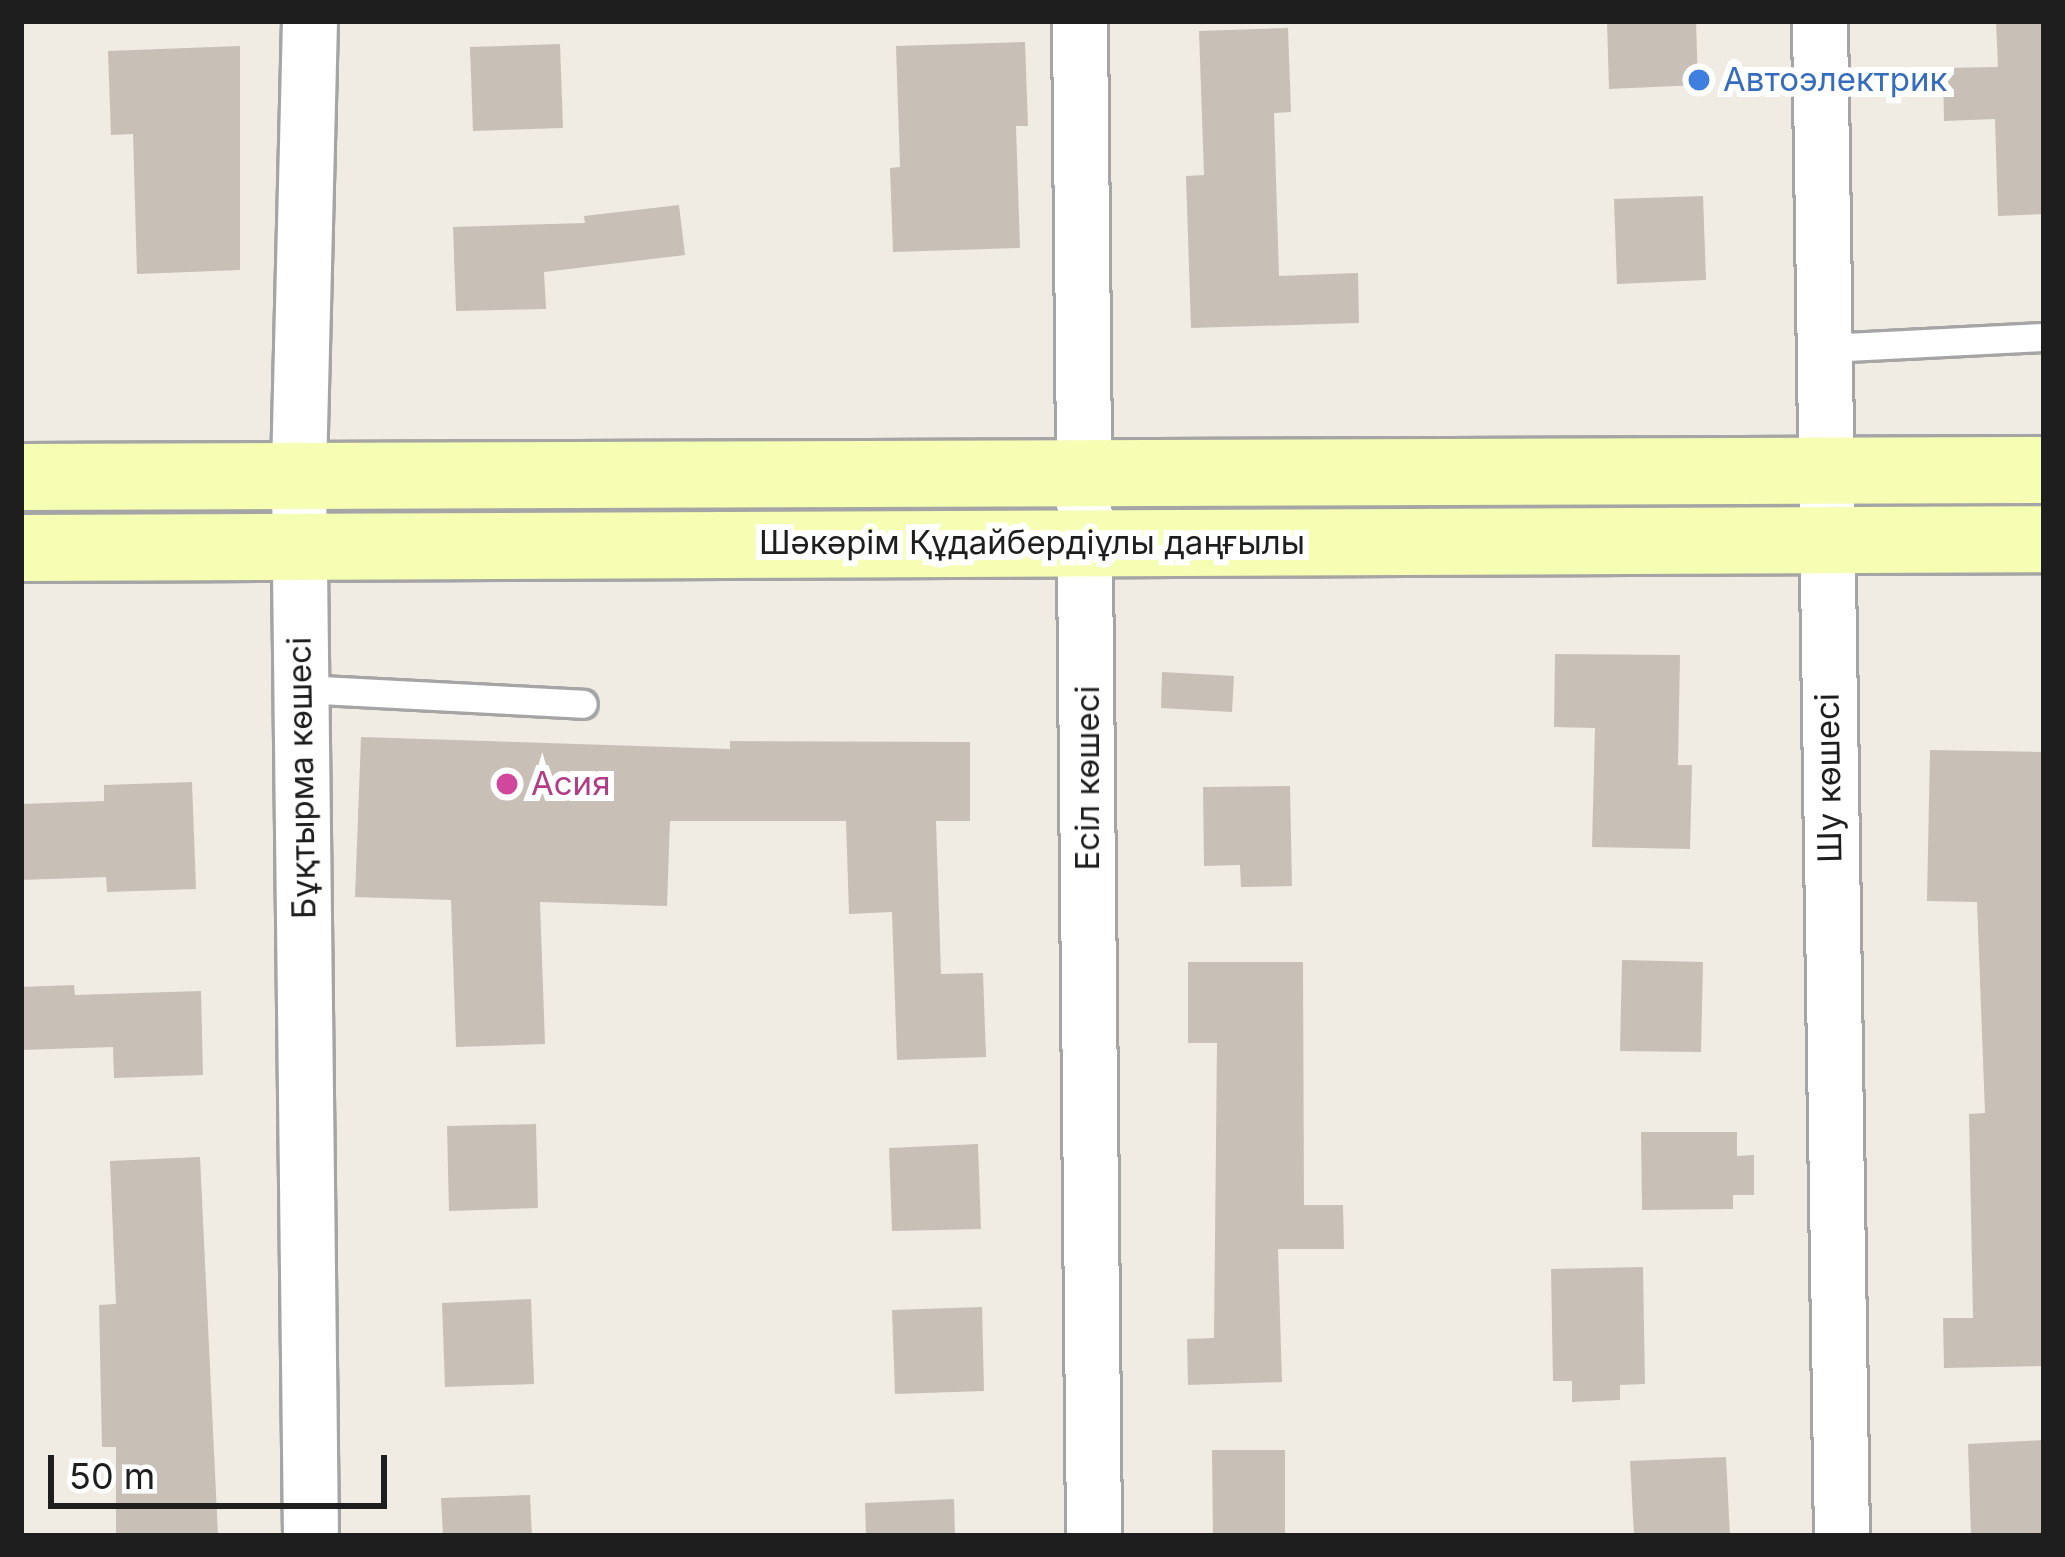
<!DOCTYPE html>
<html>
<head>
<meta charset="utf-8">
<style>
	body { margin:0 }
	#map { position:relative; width:2065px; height:1557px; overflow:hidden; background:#f0ece3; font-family:Inter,sans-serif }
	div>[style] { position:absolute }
	.building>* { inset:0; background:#c8bfb6 }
	.roads { filter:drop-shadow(3px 0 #a5a5a5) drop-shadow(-3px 0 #a5a5a5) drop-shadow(0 3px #a5a5a5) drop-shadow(0 -3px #a5a5a5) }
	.lane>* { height:27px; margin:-13.5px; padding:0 13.5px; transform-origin:13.5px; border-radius:13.5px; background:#fff }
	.street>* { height:54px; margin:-27px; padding:0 27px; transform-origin:27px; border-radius:27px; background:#fff }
	.secondary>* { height:66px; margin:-33px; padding:0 33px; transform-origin:33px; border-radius:33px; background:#f6feb3 }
	.dots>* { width:33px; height:33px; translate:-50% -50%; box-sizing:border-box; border:6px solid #fff; border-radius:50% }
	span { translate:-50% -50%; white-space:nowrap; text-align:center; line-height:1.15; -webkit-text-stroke:12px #fff; paint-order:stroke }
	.shop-label { font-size:33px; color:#366cbe }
	.left { translate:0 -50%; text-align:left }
	.street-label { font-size:33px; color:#1e1e1e }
	.hotel-label { font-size:33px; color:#b23c85 }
	.frame { position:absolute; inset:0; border:24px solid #1e1e1e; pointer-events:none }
	.scale { position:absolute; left:48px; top:1455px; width:339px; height:54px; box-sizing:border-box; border:6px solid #1e1e1e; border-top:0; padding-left:15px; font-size:36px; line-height:42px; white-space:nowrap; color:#1e1e1e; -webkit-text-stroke:9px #fff; paint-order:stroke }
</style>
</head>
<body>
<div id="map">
	<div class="building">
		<div style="clip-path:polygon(1607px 21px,1696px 21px,1698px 85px,1609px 89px)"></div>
		<div style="clip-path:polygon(1996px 21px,2044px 21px,2044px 214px,1998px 216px,1995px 119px,1944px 121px,1943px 68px,1998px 67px)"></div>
		<div style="clip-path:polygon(1288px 28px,1291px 112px,1274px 113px,1279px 276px,1358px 273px,1359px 323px,1191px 328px,1186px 176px,1204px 175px,1199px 31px)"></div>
		<div style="clip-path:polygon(1025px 42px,1028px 126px,1016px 126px,1020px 248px,893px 252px,890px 168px,900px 167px,896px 46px)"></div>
		<div style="clip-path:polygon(560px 44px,563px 128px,473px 131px,470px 47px)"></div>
		<div style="clip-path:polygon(240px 46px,240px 270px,137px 274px,133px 134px,111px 135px,108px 51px)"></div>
		<div style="clip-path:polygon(1703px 196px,1706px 280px,1617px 284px,1614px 199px)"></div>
		<div style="clip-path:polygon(679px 205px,685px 255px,544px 272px,546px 309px,456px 311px,453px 227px,585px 223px,584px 216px)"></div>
		<div style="clip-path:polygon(1555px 654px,1680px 655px,1678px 765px,1692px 765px,1690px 849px,1592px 847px,1595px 728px,1554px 727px)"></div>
		<div style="clip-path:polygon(1162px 672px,1234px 676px,1232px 712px,1161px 708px)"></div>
		<div style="clip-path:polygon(361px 737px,730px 749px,730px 741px,970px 742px,970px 821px,936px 821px,941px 974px,983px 973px,986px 1057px,897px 1060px,892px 912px,849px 914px,846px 821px,670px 821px,667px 906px,540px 902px,545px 1044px,456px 1047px,451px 900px,355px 897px)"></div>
		<div style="clip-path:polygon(1930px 750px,2042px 752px,2044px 1366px,1944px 1368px,1943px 1318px,1973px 1318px,1969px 1114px,1985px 1113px,1977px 902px,1927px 901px)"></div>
		<div style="clip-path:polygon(192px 782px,196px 889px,107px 892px,106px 877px,21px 880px,21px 804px,104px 801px,104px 785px)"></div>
		<div style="clip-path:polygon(1290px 786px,1292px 886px,1241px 887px,1240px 865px,1204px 866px,1203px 787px)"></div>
		<div style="clip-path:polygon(1622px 960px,1703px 962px,1701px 1052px,1620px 1051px)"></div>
		<div style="clip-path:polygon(1188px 962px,1303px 962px,1304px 1205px,1343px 1205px,1344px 1249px,1278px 1249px,1282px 1382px,1188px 1385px,1187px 1339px,1214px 1338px,1217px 1043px,1188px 1043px)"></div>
		<div style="clip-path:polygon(74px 985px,75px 995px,201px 991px,203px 1075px,114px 1078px,113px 1047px,21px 1050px,21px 987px)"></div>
		<div style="clip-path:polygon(536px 1124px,538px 1208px,449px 1211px,447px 1126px)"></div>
		<div style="clip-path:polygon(1641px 1132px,1737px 1132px,1737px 1156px,1754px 1155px,1754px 1195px,1733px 1195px,1733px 1209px,1642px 1210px)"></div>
		<div style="clip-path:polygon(978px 1144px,981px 1229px,892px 1231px,889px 1148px)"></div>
		<div style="clip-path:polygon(200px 1157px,218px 1536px,116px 1536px,116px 1447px,102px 1447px,99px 1305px,116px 1304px,110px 1161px)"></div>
		<div style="clip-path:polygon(1643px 1267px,1645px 1384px,1620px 1385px,1620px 1400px,1572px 1402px,1572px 1381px,1553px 1381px,1551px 1269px)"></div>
		<div style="clip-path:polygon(531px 1299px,534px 1384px,445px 1387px,442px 1303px)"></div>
		<div style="clip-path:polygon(982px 1307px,984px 1391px,895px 1394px,892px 1310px)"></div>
		<div style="clip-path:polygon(2044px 1440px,2044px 1536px,1971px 1536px,1968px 1444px)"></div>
		<div style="clip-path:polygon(1212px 1450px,1285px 1450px,1285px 1536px,1213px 1536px)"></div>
		<div style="clip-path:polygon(1726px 1457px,1730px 1536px,1634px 1536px,1630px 1461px)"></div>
		<div style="clip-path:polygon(530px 1495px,532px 1536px,443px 1536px,441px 1498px)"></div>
		<div style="clip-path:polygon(954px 1499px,955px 1536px,866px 1536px,865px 1503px)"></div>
	</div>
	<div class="roads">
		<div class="lane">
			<div style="left:1826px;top:348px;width:218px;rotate:-2.9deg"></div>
			<div style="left:301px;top:689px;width:282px;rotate:3deg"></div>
		</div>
		<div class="street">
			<div style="left:310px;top:21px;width:457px;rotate:91.4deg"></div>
			<div style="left:299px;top:478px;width:1058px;rotate:89.35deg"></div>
			<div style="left:1080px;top:21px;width:1515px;rotate:89.47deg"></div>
			<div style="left:1820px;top:21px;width:1515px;rotate:89.17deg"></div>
		</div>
		<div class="secondary">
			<div style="left:21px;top:477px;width:2023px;rotate:-0.2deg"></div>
			<div style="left:21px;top:548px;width:2023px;rotate:-0.25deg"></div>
		</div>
	</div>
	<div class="dots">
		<div style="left:1699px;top:80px;background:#3f7fe0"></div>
		<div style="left:507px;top:784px;background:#d1479c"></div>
	</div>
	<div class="shop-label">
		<span class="left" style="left:1723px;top:80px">Автоэлектрик</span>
	</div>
	<div class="street-label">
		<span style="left:1032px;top:543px">Шәкәрім Құдайбердіұлы даңғылы</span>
		<span style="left:302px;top:778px;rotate:-91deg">Бұқтырма көшесі</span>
		<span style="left:1088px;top:778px;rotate:-90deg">Есіл көшесі</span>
		<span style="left:1829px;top:778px;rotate:-91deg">Шу көшесі</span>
	</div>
	<div class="hotel-label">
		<span class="left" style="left:531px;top:784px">Асия</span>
	</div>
	<div class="frame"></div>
	<div class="scale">50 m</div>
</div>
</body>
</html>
